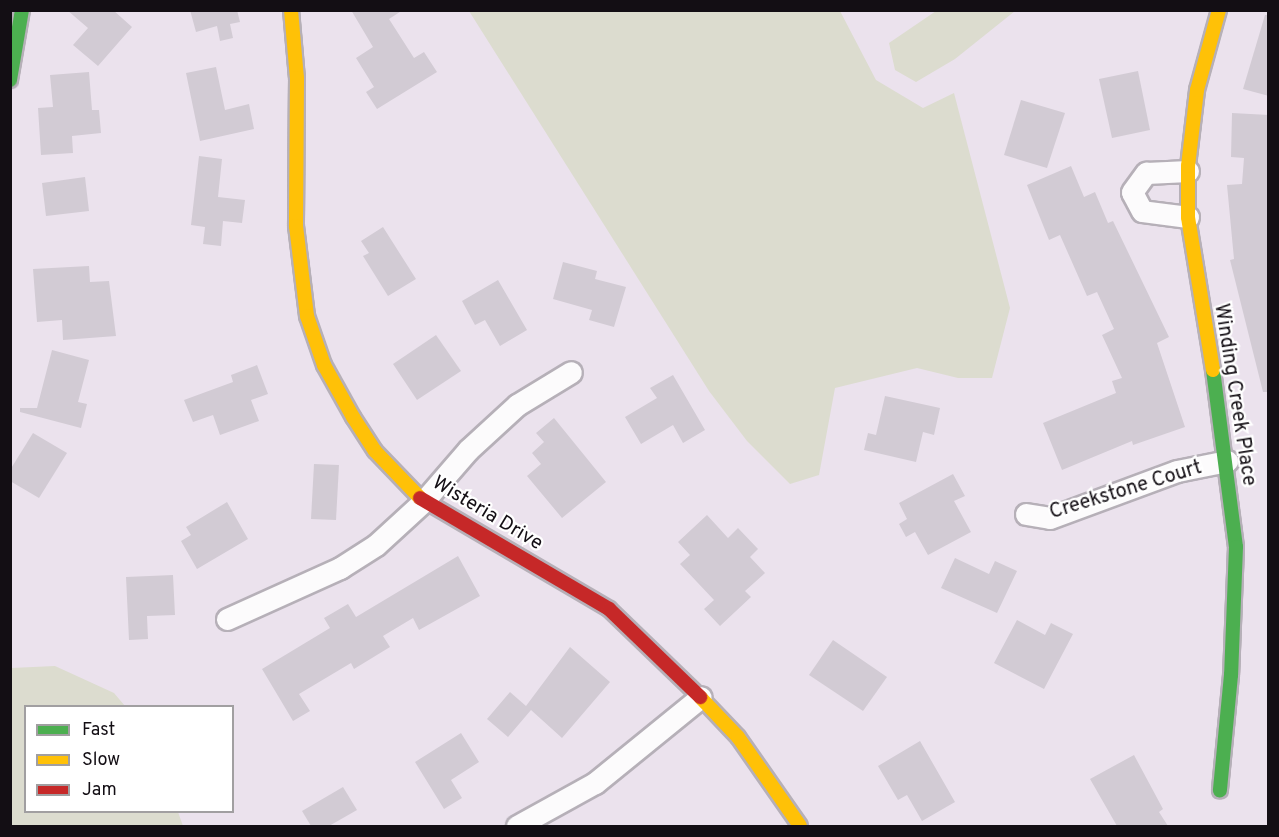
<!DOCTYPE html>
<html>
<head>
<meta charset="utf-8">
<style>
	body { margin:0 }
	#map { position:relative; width:1279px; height:837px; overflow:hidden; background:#ebe2ed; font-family:Overpass,sans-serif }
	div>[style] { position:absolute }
	.green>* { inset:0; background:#dcdccf }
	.building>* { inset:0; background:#d2cbd4 }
	.roads { filter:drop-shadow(2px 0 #b6b0b8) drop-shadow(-2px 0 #b6b0b8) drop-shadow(0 2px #b6b0b8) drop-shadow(0 -2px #b6b0b8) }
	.street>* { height:21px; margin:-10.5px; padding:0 10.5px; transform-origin:10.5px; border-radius:10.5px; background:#fcfbfc }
	.fast>* { height:14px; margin:-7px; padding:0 7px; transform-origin:7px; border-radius:7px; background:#4caf50 }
	.slow>* { height:14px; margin:-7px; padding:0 7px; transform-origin:7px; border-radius:7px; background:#ffc107 }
	.jam>* { height:14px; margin:-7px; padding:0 7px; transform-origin:7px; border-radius:7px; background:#c62828 }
	span { translate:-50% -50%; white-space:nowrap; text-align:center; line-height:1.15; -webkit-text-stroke:4.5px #fff; paint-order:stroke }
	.street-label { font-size:20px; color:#130e14 }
	.frame { position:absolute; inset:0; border:12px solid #130e14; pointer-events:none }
	.legend { position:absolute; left:24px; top:705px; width:210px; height:108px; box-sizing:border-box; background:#fff; border:2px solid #a19fa1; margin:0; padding:8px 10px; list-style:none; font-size:18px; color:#130e14 }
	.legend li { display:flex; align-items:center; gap:12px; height:30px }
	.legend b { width:30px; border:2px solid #a19fa1 }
</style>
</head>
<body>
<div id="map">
	<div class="green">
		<div style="clip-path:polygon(469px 11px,840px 11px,876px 80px,923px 108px,954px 93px,1010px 308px,992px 378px,958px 378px,917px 368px,835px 388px,819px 475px,790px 484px,747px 441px,709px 391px)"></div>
		<div style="clip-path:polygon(936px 11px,936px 10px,1015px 11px,955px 59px,916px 82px,895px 70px,889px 43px)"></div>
		<div style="clip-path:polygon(55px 666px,114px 693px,125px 706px,26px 706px,26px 812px,178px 812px,183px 826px,11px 826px,11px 668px)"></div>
	</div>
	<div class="building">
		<div style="clip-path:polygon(67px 10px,113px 10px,132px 27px,98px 66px,73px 45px,88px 28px)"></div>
		<div style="clip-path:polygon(190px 10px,237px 10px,240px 22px,230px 24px,233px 38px,220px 41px,217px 26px,196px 32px)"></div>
		<div style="clip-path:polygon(351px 10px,403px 10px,389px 19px,414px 58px,424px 52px,437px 72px,377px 109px,366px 92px,374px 87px,356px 58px,373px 47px)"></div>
		<div style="clip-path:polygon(1265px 15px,1269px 15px,1269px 96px,1243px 89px)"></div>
		<div style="clip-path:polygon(216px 67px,225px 110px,249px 104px,254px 129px,200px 141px,186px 73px)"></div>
		<div style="clip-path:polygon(1138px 71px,1150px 130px,1112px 138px,1099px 79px)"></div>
		<div style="clip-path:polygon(89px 72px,92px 110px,99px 110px,101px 133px,72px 136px,73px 153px,41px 155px,38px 108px,53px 107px,50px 75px)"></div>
		<div style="clip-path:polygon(1021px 100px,1065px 113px,1047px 168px,1004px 155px)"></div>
		<div style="clip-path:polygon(1232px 113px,1269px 115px,1269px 392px,1263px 392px,1230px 260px,1234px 259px,1227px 185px,1242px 184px,1244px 158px,1231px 157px)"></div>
		<div style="clip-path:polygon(199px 156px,222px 159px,218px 197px,245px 200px,242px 223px,223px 221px,221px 246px,203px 244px,205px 227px,191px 225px)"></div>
		<div style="clip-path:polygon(1071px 166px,1084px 197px,1095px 192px,1108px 223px,1113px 221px,1169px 337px,1157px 343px,1185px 427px,1133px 445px,1132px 441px,1062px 470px,1043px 423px,1116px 393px,1112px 381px,1122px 378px,1102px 335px,1114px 329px,1097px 292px,1087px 296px,1060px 235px,1049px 240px,1027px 185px)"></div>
		<div style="clip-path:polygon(85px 177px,89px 211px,46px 216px,42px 183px)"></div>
		<div style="clip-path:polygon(383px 227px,416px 279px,388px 296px,363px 256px,369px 253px,361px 241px)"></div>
		<div style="clip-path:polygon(563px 262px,597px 271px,595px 279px,626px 287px,614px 327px,589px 320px,592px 310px,553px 299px)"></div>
		<div style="clip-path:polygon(89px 266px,90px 282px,109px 281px,116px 336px,63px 340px,62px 320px,37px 322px,33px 269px)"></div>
		<div style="clip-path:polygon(498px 280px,527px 330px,500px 346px,485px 320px,475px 325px,462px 301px)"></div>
		<div style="clip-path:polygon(436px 335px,461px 371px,417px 400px,393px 364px)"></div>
		<div style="clip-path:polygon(52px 350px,89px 360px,78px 402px,87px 404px,81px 428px,20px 412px,20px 408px,37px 408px)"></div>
		<div style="clip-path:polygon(257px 365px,268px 394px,251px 400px,259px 421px,220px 435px,213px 415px,193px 422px,184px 400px,233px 382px,231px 375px)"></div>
		<div style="clip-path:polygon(673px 375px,705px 430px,683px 443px,673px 425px,641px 444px,625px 417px,657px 398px,650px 388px)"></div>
		<div style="clip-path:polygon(885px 396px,940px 408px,934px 435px,923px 432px,916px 462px,864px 450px,868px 433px,876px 435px)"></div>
		<div style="clip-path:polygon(554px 418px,606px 482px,562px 518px,527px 476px,541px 464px,532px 453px,544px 442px,536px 433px)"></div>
		<div style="clip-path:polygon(33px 433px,67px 453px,39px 498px,10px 481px,10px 470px)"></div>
		<div style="clip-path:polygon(314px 464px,339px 465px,336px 520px,311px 519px)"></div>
		<div style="clip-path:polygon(953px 474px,965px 496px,954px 501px,971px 532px,928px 555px,915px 532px,906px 537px,899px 524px,907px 519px,899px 503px)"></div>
		<div style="clip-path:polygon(227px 502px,248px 539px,197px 569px,181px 541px,191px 535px,186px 527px)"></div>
		<div style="clip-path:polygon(707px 515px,728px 538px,738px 528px,758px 549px,750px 557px,765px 573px,745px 591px,751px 597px,720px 626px,704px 609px,714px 600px,680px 564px,690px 555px,678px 542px)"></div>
		<div style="clip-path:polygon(458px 556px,480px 596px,419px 630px,413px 618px,383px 636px,390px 647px,354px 669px,351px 663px,299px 694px,310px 711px,293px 721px,262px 669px,330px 628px,324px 618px,348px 604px,356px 617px)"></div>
		<div style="clip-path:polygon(955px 558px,989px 574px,995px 561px,1017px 571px,997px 613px,941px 588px)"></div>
		<div style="clip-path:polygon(173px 575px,175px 615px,147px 616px,148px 639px,129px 640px,126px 577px)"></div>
		<div style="clip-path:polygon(1017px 620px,1045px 635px,1051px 623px,1073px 634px,1044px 689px,994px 663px)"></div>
		<div style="clip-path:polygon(833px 640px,887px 677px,863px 711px,809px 675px)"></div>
		<div style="clip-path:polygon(570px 647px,610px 682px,562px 738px,531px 710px,508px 737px,487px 719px,510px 692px,526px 706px)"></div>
		<div style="clip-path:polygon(461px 733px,479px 762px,451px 780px,462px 798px,444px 809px,415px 762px)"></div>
		<div style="clip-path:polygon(920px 741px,955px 802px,922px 821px,907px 795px,898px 800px,878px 766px)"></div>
		<div style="clip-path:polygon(1134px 755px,1163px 809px,1159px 812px,1168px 826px,1117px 826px,1090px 779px)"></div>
		<div style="clip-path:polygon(343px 787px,357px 810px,329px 826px,311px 826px,302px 811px)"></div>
	</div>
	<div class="roads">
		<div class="street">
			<div style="left:1188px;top:217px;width:46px;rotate:-172.6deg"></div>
			<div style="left:1142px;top:211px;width:21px;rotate:-118deg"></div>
			<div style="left:1132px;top:192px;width:24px;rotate:-54deg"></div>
			<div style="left:1146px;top:173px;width:42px;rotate:-2.7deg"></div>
			<div style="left:1026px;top:514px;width:24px;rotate:9deg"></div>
			<div style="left:1050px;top:518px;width:135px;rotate:-20.3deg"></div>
			<div style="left:1177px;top:471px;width:51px;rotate:-11.3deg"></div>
			<div style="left:227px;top:619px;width:124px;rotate:-24.3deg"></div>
			<div style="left:340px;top:568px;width:43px;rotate:-32.6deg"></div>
			<div style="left:376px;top:545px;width:64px;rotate:-42.5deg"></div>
			<div style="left:423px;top:502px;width:69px;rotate:-49.1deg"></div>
			<div style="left:468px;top:450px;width:67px;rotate:-42.6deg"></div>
			<div style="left:517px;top:405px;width:63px;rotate:-31.4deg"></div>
			<div style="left:517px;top:826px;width:89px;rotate:-28.9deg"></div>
			<div style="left:595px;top:783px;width:136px;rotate:-39.1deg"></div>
		</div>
		<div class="fast">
			<div style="left:10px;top:80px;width:71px;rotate:-80.3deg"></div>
			<div style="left:1213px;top:370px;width:178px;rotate:82.6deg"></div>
			<div style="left:1236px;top:547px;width:128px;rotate:92.2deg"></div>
			<div style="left:1231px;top:675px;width:116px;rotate:95.5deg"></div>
		</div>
		<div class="slow">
			<div style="left:291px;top:10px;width:68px;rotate:85deg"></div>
			<div style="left:297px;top:78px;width:148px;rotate:90.4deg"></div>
			<div style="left:296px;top:226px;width:91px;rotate:83deg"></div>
			<div style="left:307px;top:316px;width:52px;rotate:70.9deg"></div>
			<div style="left:324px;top:365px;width:60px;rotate:60.9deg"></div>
			<div style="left:353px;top:417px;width:40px;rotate:57.1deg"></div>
			<div style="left:375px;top:451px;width:65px;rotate:46.2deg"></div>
			<div style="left:1213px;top:370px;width:155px;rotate:-99.3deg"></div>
			<div style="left:1188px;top:217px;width:51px;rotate:-90deg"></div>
			<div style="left:1188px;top:166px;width:77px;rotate:-83.2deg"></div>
			<div style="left:1197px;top:90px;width:83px;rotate:-74.6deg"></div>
			<div style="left:700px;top:697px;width:55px;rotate:46.5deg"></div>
			<div style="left:738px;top:737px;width:108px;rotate:55.1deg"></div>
		</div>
		<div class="jam">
			<div style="left:420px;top:498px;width:219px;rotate:30.4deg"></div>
			<div style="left:609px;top:609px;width:127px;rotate:44deg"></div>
		</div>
	</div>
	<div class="street-label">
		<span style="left:1234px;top:395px;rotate:81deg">Winding Creek Place</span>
		<span style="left:1126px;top:491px;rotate:-17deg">Creekstone Court</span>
		<span style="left:487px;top:514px;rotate:31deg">Wisteria Drive</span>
	</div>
	<div class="frame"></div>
	<ul class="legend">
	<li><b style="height:8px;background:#4caf50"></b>Fast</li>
	<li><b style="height:8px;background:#ffc107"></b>Slow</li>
	<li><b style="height:8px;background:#c62828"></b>Jam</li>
	</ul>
</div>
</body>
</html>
